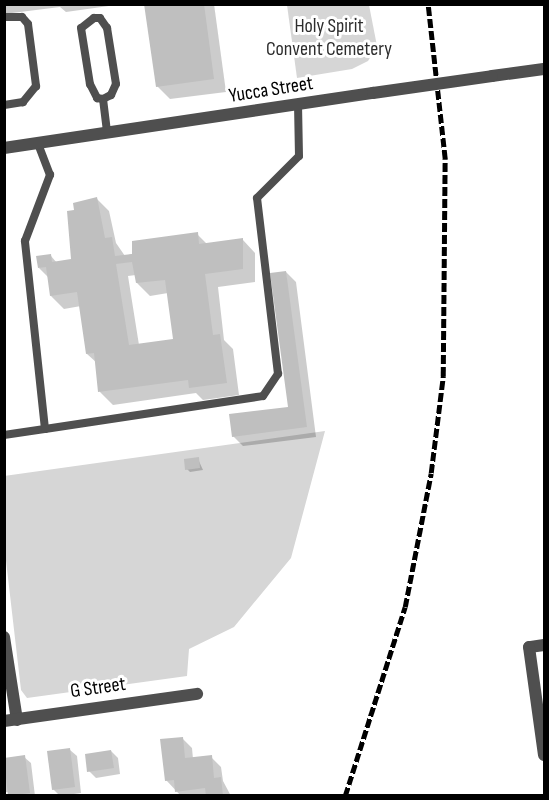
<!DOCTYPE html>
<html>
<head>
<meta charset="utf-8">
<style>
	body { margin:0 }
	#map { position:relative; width:549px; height:800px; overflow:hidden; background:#fff; font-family:"Sofia Sans Condensed",sans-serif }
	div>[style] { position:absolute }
	.green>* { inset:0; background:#d6d6d6 }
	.shadow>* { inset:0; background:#0003 }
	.building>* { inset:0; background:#bfbfbf }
	.lane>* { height:8px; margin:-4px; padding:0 4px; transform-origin:4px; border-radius:4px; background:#4f4f4f }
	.street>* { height:12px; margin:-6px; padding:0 6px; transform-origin:6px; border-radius:6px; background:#4f4f4f }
	.rail>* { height:4.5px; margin-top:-2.25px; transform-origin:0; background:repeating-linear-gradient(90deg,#000 0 9px,transparent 0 12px) }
	.street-bridge>* { height:12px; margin:-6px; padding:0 6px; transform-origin:6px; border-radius:6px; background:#4f4f4f }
	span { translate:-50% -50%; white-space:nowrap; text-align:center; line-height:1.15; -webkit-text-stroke:6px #fff; paint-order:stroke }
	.park-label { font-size:20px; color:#2d2d2d }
	.street-label { font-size:20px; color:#000 }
	.frame { position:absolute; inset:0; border:6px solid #000; pointer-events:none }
</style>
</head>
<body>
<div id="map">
	<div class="green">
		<div style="clip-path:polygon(287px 5px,369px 5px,377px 46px,368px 61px,352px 69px,297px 78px)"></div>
		<div style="clip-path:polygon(325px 431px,291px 558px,234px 627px,189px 649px,187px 676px,27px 698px,21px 690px,5px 552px,4px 476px)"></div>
	</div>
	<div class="shadow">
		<div style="clip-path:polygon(4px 4px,123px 4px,66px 12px,60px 7px,4px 14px)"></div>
		<div style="clip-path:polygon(146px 4px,214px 4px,226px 92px,170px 99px,157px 86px)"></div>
		<div style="clip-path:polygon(evenodd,96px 198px,109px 211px,116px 243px,125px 256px,197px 234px,208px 245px,243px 240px,255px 253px,255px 282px,218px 287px,224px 340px,233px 349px,239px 395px,203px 400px,196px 393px,113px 405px,100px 392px,97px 363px,87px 354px,81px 306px,64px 309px,51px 296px,49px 278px,39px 268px,51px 256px,57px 263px,72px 261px,76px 211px,96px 198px,136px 275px,137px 283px,150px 296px,168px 293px,174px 341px,139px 345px,128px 276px,136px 275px)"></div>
		<div style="clip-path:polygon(286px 272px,296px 282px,316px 437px,243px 446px,233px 436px,289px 408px)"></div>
		<div style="clip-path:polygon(198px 459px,203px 470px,190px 472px,187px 469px)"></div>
		<div style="clip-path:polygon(182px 738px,192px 748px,193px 759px,211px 757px,221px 767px,223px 781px,231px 796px,181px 796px,166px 780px)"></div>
		<div style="clip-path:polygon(70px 750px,77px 756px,81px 793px,60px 796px,53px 789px)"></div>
		<div style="clip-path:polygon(111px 751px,118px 758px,120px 774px,96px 778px,89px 771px)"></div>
		<div style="clip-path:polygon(24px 757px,31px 763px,35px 796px,6px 792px,4px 796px,4px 768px)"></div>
	</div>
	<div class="building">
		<div style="clip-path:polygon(144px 4px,204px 4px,214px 79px,156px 87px)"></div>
		<div style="clip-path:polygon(evenodd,97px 197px,105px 238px,112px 237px,115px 256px,132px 254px,132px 241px,198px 232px,199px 244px,243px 238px,243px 269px,205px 274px,213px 335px,220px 334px,227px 383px,189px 388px,188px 380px,98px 392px,94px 353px,86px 354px,77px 292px,50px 296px,46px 267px,38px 268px,36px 256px,51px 254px,52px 262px,71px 259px,67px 211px,74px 210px,73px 203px,97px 197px,132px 262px,136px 283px,165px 280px,173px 339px,129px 345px,116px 264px,132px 262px)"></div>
		<div style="clip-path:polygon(286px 271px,307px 427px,232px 437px,229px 414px,288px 407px,270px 273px)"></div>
		<div style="clip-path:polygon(199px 457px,200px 468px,185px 470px,184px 459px)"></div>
		<div style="clip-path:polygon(183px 737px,185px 758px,212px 755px,214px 778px,221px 777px,223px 796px,206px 796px,205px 788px,175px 792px,174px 780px,165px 781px,160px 739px)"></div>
		<div style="clip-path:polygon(70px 748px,75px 787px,52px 790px,47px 751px)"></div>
		<div style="clip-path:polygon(111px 750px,114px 768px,87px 772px,85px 754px)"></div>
		<div style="clip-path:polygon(25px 755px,30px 793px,8px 796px,4px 758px)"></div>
	</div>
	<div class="lane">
		<div style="left:4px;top:17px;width:18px"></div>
		<div style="left:22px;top:17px;width:9px;rotate:49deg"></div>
		<div style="left:28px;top:24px;width:63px;rotate:82.6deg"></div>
		<div style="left:36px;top:86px;width:21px;rotate:129deg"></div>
		<div style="left:23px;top:102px;width:19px;rotate:171deg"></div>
		<div style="left:103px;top:99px;width:9px;rotate:-27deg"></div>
		<div style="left:111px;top:95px;width:12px;rotate:-66deg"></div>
		<div style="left:116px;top:84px;width:57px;rotate:-99.1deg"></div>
		<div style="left:107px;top:28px;width:12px;rotate:-125deg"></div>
		<div style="left:100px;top:18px;width:6px;rotate:180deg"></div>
		<div style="left:94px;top:18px;width:16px;rotate:142deg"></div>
		<div style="left:81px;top:28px;width:57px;rotate:80.9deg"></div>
		<div style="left:90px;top:84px;width:16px;rotate:63deg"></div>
		<div style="left:97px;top:98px;width:6px;rotate:9deg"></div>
		<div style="left:103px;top:99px;width:35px;rotate:83deg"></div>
		<div style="left:45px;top:429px;width:220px;rotate:-8.6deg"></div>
		<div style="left:263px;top:396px;width:27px;rotate:-56deg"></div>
		<div style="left:278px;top:374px;width:177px;rotate:-96.8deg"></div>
		<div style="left:257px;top:198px;width:59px;rotate:-45deg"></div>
		<div style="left:299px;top:156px;width:51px;rotate:-91.1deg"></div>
		<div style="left:4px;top:435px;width:41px;rotate:-8.3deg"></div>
		<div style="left:45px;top:429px;width:189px;rotate:-96.1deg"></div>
		<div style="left:25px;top:241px;width:71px;rotate:-69.3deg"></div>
		<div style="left:50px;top:175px;width:34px;rotate:-111deg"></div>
	</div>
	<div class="street">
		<div style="left:492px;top:76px;width:52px;rotate:-7.7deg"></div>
		<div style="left:4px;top:148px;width:373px;rotate:-8.5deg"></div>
		<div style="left:4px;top:637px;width:84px;rotate:81.1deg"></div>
		<div style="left:544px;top:645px;width:15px;rotate:172deg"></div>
		<div style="left:529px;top:647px;width:109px;rotate:82.1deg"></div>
		<div style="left:4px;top:721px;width:195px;rotate:-8deg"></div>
	</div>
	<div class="rail">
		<div style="left:345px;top:796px;width:198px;rotate:-72.4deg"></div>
		<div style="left:405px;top:607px;width:136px;rotate:-79deg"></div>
		<div style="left:431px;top:473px;width:98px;rotate:-82.9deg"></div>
		<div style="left:443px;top:376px;width:217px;rotate:-89.5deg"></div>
		<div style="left:445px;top:159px;width:156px;rotate:-96.3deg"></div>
	</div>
	<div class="street-bridge">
		<div style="left:373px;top:93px;width:120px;rotate:-8.1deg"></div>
	</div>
	<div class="park-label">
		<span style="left:329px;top:38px">Holy Spirit<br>Convent Cemetery</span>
	</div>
	<div class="street-label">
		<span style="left:271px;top:90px;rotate:-9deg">Yucca Street</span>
		<span style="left:98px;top:688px;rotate:-8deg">G Street</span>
	</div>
	<div class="frame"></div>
</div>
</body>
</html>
